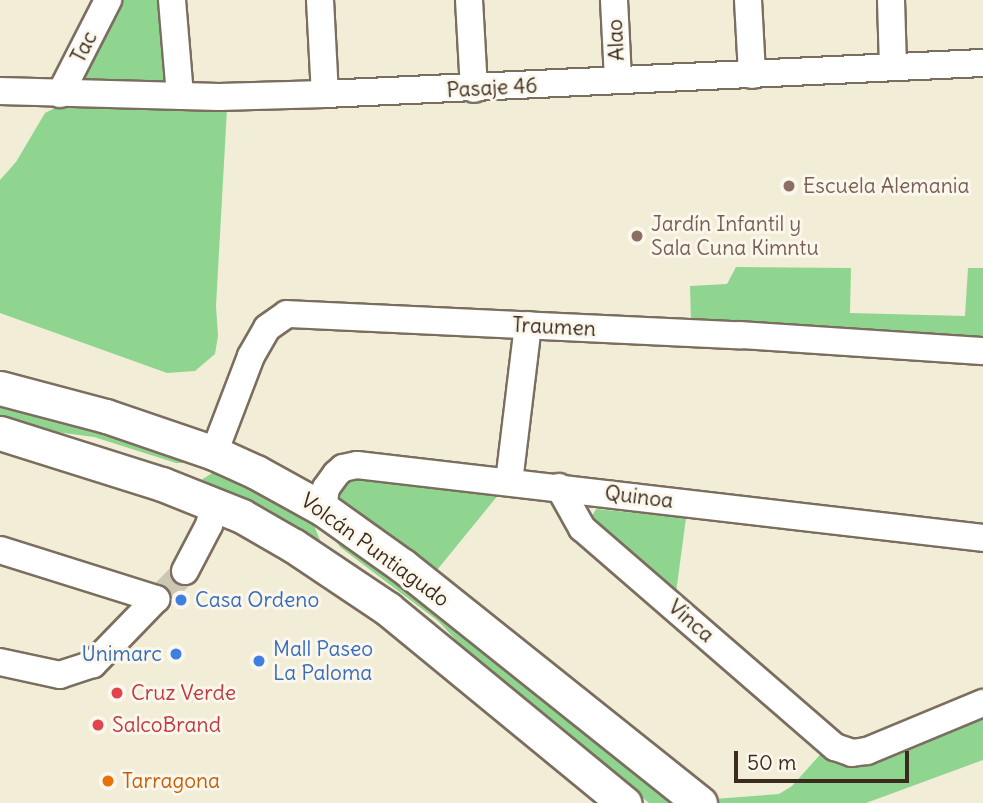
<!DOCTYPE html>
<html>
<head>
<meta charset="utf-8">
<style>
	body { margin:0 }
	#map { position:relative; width:983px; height:803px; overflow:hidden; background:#f2edd7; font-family:Delius,sans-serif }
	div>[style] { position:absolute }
	.green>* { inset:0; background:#8fd58f }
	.minor-tunnel>* { height:26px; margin-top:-13px; transform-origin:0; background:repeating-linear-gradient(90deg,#cdc6b2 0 26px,transparent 0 39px) }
	.roads { filter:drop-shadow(2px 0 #7b6e5f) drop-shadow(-2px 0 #7b6e5f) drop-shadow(0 2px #7b6e5f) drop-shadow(0 -2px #7b6e5f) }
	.minor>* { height:26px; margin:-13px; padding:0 13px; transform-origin:13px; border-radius:13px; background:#fff }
	.major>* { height:33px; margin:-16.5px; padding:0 16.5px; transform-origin:16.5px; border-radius:16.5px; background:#fff }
	.dots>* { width:19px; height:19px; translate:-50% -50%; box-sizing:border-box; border:4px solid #fbf7ec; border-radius:50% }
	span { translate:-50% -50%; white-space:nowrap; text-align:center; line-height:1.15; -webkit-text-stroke:6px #fbf7ec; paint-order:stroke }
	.street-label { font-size:21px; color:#3b2a1e }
	.education-label { font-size:21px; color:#785e54 }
	.left { translate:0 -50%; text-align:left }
	.shop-label { font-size:21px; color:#366cbe }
	.right { translate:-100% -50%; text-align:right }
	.health-label { font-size:21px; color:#be3a42 }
	.food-label { font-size:21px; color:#c56008 }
	.scale { position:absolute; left:734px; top:751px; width:175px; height:32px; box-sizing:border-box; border:4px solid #3b2a1e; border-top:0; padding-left:9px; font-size:21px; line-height:24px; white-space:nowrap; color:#3b2a1e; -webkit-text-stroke:5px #fbf7ec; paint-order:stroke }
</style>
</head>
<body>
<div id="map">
	<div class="green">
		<div style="clip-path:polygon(114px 0,167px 0,167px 85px,79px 80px)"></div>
		<div style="clip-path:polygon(61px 105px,227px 109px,216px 306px,218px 336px,215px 354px,195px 371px,167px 373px,0 313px,0 180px,16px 162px,45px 113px)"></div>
		<div style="clip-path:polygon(736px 267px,851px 268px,850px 313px,965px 316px,968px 268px,983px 268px,983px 339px,691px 322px,690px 286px,727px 284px)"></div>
		<div style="clip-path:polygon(0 400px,90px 426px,192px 463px,176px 463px,94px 437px,41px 430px,0 420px)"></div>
		<div style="clip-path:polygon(217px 470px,311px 518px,322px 545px,198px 482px)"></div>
		<div style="clip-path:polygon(353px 479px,367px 481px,499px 494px,433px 575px,338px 506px,336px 496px,346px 483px)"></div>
		<div style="clip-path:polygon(596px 509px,686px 518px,675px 600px,591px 518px)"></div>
		<div style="clip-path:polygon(341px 537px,679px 803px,649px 803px,472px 657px,438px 621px,340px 547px,336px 541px)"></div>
		<div style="clip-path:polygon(983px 712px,983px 760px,866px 803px,718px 803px,714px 799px,779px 794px,792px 786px,826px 748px)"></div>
	</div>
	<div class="minor-tunnel">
		<div style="left:163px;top:594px;width:32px;rotate:-46deg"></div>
	</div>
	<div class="roads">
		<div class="minor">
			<div style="left:172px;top:0;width:96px;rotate:85.2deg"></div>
			<div style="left:320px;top:0;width:94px;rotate:87deg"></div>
			<div style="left:469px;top:0;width:89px;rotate:86.8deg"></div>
			<div style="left:614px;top:0;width:80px;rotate:87.1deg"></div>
			<div style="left:748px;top:0;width:75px;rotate:86.9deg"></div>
			<div style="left:891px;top:0;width:67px;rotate:88.3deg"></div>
			<div style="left:0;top:91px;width:219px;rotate:1.6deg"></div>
			<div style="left:219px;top:97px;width:106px;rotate:-1.6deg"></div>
			<div style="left:325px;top:94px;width:659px;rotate:-2.7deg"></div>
			<div style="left:60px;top:94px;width:106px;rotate:-62.9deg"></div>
			<div style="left:214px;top:453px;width:104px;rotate:-69.1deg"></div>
			<div style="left:251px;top:356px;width:32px;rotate:-60deg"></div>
			<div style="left:267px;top:328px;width:24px;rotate:-35deg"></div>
			<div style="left:287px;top:314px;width:453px;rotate:2.7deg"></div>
			<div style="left:740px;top:335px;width:244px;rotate:3.8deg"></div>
			<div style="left:509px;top:482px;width:158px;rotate:-83.1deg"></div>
			<div style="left:559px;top:487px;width:47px;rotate:60.7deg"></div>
			<div style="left:582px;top:528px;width:335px;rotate:40.9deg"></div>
			<div style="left:835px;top:747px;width:18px;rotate:19deg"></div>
			<div style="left:852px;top:753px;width:15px;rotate:-8deg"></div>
			<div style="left:867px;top:751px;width:126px;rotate:-22.5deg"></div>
			<div style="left:323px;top:509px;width:21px;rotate:-82deg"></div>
			<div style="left:326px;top:488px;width:17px;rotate:-54deg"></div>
			<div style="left:336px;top:474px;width:9px;rotate:-41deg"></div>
			<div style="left:343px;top:468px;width:14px;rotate:-12deg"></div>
			<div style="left:357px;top:465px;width:630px;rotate:6.65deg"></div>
			<div style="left:0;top:550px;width:164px;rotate:17.4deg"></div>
			<div style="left:156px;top:599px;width:91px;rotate:134.1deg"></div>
			<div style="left:93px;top:664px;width:35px;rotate:162deg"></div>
			<div style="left:60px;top:675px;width:61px;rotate:-167.8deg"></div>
			<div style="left:185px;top:571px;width:52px;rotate:-62.4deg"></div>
			<div style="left:209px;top:525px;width:22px;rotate:-74deg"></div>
		</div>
		<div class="major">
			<div style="left:0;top:388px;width:110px;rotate:14.8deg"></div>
			<div style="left:106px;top:416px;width:114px;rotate:18.9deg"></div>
			<div style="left:214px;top:453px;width:46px;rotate:24.3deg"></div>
			<div style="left:256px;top:472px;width:77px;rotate:28.9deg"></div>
			<div style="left:323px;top:509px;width:98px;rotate:35.5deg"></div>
			<div style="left:403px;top:566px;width:380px;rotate:38.6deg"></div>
			<div style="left:0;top:433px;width:170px;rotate:17.5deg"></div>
			<div style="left:162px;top:484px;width:86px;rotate:21.8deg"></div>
			<div style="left:242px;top:516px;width:60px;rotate:30deg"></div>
			<div style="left:294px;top:546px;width:113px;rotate:33.8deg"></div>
			<div style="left:388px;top:609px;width:306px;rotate:39.4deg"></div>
		</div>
	</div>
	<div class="dots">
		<div style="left:789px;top:186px;background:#8d6e63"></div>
		<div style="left:637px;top:236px;background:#8d6e63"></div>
		<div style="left:181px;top:600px;background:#3f7fe0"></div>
		<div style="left:176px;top:654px;background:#3f7fe0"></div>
		<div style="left:259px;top:661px;background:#3f7fe0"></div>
		<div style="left:117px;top:693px;background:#e0444e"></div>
		<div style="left:98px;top:725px;background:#e0444e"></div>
		<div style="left:108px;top:781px;background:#e8710a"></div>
	</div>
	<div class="street-label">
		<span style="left:616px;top:40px;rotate:-93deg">Alao</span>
		<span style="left:84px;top:47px;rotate:-63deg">Tac</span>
		<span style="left:492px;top:88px;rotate:-3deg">Pasaje 46</span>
		<span style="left:554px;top:327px;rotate:3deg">Traumen</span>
		<span style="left:639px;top:497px;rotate:7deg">Quinoa</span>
		<span style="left:375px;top:550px;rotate:36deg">Volcán Puntiagudo</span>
		<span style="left:691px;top:621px;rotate:41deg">Vinca</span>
	</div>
	<div class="education-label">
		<span class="left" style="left:803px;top:186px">Escuela Alemania</span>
		<span class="left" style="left:651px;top:236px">Jardín Infantil y<br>Sala Cuna Kimntu</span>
	</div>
	<div class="shop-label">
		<span class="left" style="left:195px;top:600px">Casa Ordeno</span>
		<span class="left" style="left:273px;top:661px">Mall Paseo<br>La Paloma</span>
		<span class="right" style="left:162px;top:654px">Unimarc</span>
	</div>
	<div class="health-label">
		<span class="left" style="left:131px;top:693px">Cruz Verde</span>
		<span class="left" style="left:112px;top:725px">SalcoBrand</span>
	</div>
	<div class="food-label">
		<span class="left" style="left:122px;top:781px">Tarragona</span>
	</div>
	<div class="scale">50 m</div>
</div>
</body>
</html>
